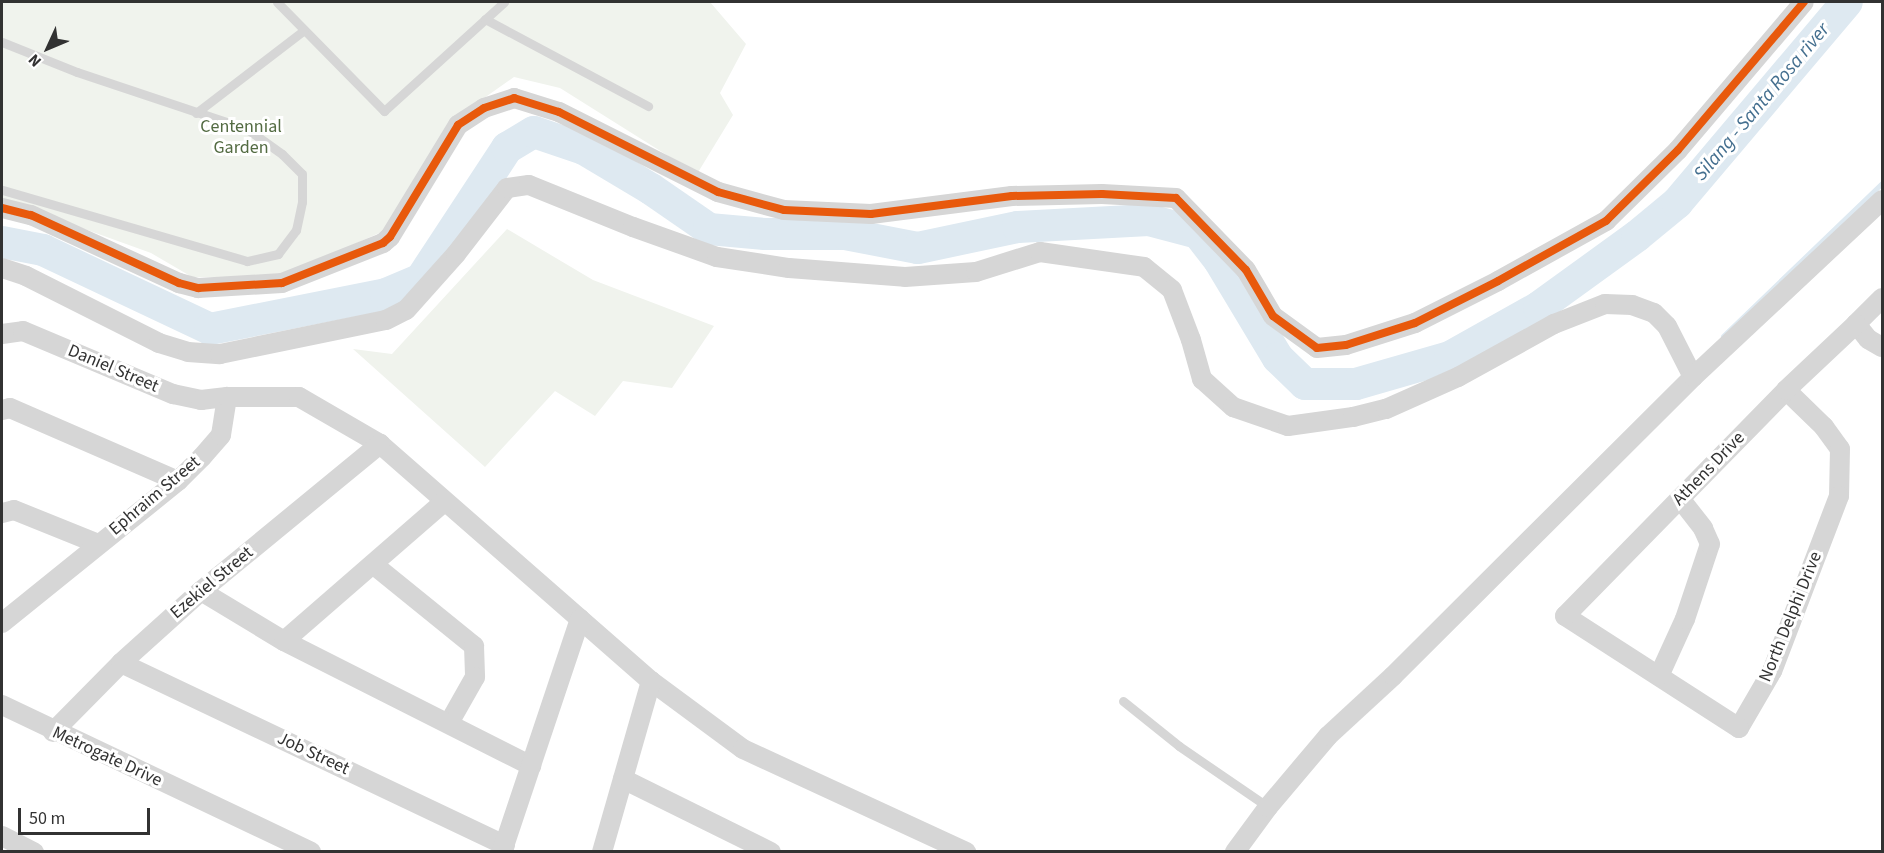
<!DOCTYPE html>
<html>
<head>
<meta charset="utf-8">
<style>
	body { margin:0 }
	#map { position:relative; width:1884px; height:853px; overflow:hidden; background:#fff; font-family:"Source Sans 3",sans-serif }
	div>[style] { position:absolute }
	.green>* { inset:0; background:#f0f3ed }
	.stream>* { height:5px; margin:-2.5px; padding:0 2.5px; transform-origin:2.5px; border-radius:2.5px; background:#dee9f1 }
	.river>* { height:32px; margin:-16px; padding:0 16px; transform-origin:16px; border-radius:16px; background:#dee9f1 }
	.lane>* { height:9px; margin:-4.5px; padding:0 4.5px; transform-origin:4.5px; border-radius:4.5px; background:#d6d6d6 }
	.street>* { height:20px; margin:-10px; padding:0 10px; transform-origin:10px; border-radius:10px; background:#d6d6d6 }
	.cycleway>* { height:8px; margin:-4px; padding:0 4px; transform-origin:4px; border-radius:4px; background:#e8590c }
	span { translate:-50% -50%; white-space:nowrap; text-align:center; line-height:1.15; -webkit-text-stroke:6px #fff; paint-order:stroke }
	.park-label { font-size:18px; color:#536b42 }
	.street-label { font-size:18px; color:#323232 }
	.water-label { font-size:20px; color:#446f8f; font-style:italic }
	.frame { position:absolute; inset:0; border:3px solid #323232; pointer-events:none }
	.north { position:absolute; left:18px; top:18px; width:60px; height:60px; -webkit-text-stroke:4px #fff; paint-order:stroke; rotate:226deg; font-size:16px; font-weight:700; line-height:24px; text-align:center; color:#323232 }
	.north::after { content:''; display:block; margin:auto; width:21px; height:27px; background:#323232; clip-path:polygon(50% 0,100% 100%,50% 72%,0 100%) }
	.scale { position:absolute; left:18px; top:808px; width:132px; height:27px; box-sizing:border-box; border:3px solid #323232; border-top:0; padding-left:8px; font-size:18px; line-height:21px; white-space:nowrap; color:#323232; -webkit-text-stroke:4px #fff; paint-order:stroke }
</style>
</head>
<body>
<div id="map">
	<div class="green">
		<div style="clip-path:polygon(2px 2px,710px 2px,746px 44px,720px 93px,733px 115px,697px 174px,560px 88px,514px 77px,453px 120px,386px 230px,280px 277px,192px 277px,151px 253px,32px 210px,2px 207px)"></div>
		<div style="clip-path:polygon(507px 229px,593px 280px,714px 326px,672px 388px,623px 381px,595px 416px,555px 391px,485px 467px,353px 349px,392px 354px)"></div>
	</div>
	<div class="stream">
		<div style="left:1723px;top:336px;width:221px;rotate:-43.9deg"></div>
	</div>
	<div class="river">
		<div style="left:2px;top:242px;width:42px;rotate:11deg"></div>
		<div style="left:43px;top:250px;width:185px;rotate:25.3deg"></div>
		<div style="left:210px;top:329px;width:179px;rotate:-11.2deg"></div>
		<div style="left:386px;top:294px;width:38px;rotate:-23deg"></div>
		<div style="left:421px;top:279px;width:157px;rotate:-56.7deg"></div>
		<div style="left:507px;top:148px;width:31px;rotate:-31deg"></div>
		<div style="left:534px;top:132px;width:53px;rotate:18.8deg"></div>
		<div style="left:584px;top:149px;width:78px;rotate:30.8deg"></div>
		<div style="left:651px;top:189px;width:70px;rotate:34.6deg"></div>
		<div style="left:709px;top:229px;width:56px;rotate:5.1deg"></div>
		<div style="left:765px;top:234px;width:80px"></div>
		<div style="left:845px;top:234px;width:74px;rotate:10.9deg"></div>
		<div style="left:918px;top:248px;width:102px;rotate:-11.9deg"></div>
		<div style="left:1018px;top:227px;width:131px;rotate:-3.1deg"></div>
		<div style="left:1149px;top:220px;width:51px;rotate:14.9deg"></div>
		<div style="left:1198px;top:233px;width:34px;rotate:52deg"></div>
		<div style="left:1219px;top:260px;width:114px;rotate:59deg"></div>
		<div style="left:1278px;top:358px;width:37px;rotate:44deg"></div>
		<div style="left:1305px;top:384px;width:51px"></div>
		<div style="left:1356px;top:384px;width:98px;rotate:-16deg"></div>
		<div style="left:1450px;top:357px;width:102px;rotate:-29.3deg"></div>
		<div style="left:1539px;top:307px;width:121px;rotate:-35.9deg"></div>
		<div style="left:1637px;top:236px;width:52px;rotate:-39.5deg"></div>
		<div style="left:1677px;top:203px;width:263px;rotate:-49.8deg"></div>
	</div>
	<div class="lane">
		<div style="left:277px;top:2px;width:153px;rotate:45.5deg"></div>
		<div style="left:384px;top:111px;width:162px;rotate:-42.2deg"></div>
		<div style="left:485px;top:19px;width:185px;rotate:28.1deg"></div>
		<div style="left:2px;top:42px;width:81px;rotate:21.8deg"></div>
		<div style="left:77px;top:72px;width:179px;rotate:18.5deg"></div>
		<div style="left:247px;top:129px;width:43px;rotate:35.5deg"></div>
		<div style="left:282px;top:154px;width:28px;rotate:45deg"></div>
		<div style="left:302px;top:174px;width:28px;rotate:90deg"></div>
		<div style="left:302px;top:202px;width:29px;rotate:102deg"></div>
		<div style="left:296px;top:230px;width:30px;rotate:127deg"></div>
		<div style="left:278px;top:254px;width:32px;rotate:167deg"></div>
		<div style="left:247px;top:261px;width:255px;rotate:-163.8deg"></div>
		<div style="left:196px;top:113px;width:136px;rotate:-37.5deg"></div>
		<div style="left:1123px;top:701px;width:72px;rotate:38.8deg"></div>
		<div style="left:1179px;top:746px;width:108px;rotate:34.4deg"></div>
	</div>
	<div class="street">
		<div style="left:2px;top:208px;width:30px;rotate:14deg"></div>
		<div style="left:31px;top:215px;width:163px;rotate:24.7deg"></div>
		<div style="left:179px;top:283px;width:20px;rotate:15deg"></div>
		<div style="left:198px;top:288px;width:84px;rotate:-3.4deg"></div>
		<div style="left:282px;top:283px;width:109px;rotate:-21.6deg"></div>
		<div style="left:383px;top:243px;width:9px;rotate:-41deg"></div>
		<div style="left:390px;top:237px;width:131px;rotate:-58.7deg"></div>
		<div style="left:458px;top:125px;width:31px;rotate:-33deg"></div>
		<div style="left:484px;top:108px;width:32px;rotate:-18deg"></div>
		<div style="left:514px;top:98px;width:47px;rotate:17.3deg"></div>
		<div style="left:559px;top:112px;width:178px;rotate:26.7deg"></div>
		<div style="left:718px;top:192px;width:68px;rotate:15.3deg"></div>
		<div style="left:784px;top:210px;width:87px;rotate:2.6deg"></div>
		<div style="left:871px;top:214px;width:142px;rotate:-7.3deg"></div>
		<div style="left:1012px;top:196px;width:90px;rotate:-1.3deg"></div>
		<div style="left:1102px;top:194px;width:74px;rotate:3.1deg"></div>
		<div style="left:1176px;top:198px;width:100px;rotate:45.8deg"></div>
		<div style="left:1246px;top:270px;width:53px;rotate:59.6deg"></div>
		<div style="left:1273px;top:316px;width:54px;rotate:36deg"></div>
		<div style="left:1317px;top:348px;width:29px;rotate:-6deg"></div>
		<div style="left:1346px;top:345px;width:72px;rotate:-17.7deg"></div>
		<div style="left:1415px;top:323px;width:93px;rotate:-26.8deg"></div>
		<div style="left:1498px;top:281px;width:124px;rotate:-29.1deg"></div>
		<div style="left:1606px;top:221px;width:101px;rotate:-44.6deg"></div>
		<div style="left:1678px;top:150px;width:194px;rotate:-49.6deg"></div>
		<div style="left:2px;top:268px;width:25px;rotate:18deg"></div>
		<div style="left:26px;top:276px;width:149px;rotate:26.7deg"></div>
		<div style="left:159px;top:343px;width:30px;rotate:17deg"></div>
		<div style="left:188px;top:352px;width:32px;rotate:4deg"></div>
		<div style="left:220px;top:354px;width:169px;rotate:-11.6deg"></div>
		<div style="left:386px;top:320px;width:22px;rotate:-27deg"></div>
		<div style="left:406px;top:310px;width:75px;rotate:-48.2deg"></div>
		<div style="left:456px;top:254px;width:83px;rotate:-52.3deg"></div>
		<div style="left:507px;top:188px;width:22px;rotate:-8deg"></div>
		<div style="left:529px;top:185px;width:112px;rotate:22deg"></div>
		<div style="left:633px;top:227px;width:89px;rotate:19.7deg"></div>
		<div style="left:717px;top:257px;width:73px;rotate:8.7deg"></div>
		<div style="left:789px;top:268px;width:116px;rotate:4.4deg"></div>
		<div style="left:905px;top:277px;width:71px;rotate:-4deg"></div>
		<div style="left:976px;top:272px;width:67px;rotate:-17.4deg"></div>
		<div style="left:1040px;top:252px;width:105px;rotate:8.2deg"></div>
		<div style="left:1144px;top:267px;width:36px;rotate:39deg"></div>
		<div style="left:1172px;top:290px;width:53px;rotate:69.2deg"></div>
		<div style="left:1191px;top:340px;width:41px;rotate:74.2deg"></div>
		<div style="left:1202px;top:379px;width:42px;rotate:42.1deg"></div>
		<div style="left:1233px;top:407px;width:58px;rotate:19.1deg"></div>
		<div style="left:1288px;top:426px;width:66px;rotate:-7.9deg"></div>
		<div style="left:1353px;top:417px;width:34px;rotate:-14deg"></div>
		<div style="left:1386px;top:409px;width:79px;rotate:-24deg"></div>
		<div style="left:1458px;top:377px;width:110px;rotate:-28.9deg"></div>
		<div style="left:1554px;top:324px;width:55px;rotate:-21.4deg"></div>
		<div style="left:1605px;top:304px;width:27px;rotate:2deg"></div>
		<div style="left:1632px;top:305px;width:23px;rotate:20deg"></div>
		<div style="left:1654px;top:313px;width:18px;rotate:45deg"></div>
		<div style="left:1667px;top:326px;width:57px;rotate:63deg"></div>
		<div style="left:1882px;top:298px;width:37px;rotate:135deg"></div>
		<div style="left:1856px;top:324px;width:19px;rotate:51deg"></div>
		<div style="left:1868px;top:339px;width:16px;rotate:30deg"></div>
		<div style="left:2px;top:334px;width:21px;rotate:-8deg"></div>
		<div style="left:23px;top:331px;width:163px;rotate:22.8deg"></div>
		<div style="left:173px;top:394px;width:29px;rotate:12deg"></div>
		<div style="left:201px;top:400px;width:26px;rotate:-7deg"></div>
		<div style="left:1786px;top:390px;width:53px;rotate:44.2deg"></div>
		<div style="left:1824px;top:427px;width:27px;rotate:54deg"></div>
		<div style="left:1840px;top:449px;width:47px;rotate:91.2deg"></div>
		<div style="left:1839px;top:496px;width:187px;rotate:110.9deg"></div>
		<div style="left:1772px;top:671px;width:66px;rotate:120.1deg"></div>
		<div style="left:1739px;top:728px;width:207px;rotate:-147.2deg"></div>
		<div style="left:1565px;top:616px;width:316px;rotate:-45.6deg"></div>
		<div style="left:1786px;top:390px;width:96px;rotate:-43.3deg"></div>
		<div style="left:2px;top:410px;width:8px;rotate:-14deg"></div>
		<div style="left:10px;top:408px;width:183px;rotate:23.5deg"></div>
		<div style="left:2px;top:513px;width:12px;rotate:-14deg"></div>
		<div style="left:14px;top:510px;width:91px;rotate:22deg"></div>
		<div style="left:374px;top:565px;width:129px;rotate:39deg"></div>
		<div style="left:474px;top:646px;width:31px;rotate:88deg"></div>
		<div style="left:475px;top:677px;width:53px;rotate:119.5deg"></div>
		<div style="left:201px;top:591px;width:97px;rotate:31.1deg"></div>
		<div style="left:284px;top:641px;width:277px;rotate:26.8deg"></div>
		<div style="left:2px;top:623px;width:226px;rotate:-38.9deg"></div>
		<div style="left:178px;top:481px;width:34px;rotate:-45deg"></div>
		<div style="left:202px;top:457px;width:29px;rotate:-49deg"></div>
		<div style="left:221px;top:435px;width:38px;rotate:-81deg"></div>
		<div style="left:227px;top:397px;width:72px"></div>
		<div style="left:299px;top:397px;width:94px;rotate:30.1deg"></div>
		<div style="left:380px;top:444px;width:360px;rotate:41.2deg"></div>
		<div style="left:651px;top:681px;width:114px;rotate:36.5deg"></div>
		<div style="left:743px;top:749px;width:246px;rotate:24.8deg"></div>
		<div style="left:284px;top:641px;width:212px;rotate:-41deg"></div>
		<div style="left:121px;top:663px;width:425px;rotate:25.4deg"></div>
		<div style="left:1659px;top:676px;width:63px;rotate:-65.5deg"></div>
		<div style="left:1685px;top:619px;width:79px;rotate:-71.6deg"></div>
		<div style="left:1710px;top:544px;width:17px;rotate:-114deg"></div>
		<div style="left:1703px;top:528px;width:37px;rotate:-128deg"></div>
		<div style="left:2px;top:705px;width:342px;rotate:25.4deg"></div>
		<div style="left:53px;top:732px;width:97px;rotate:-45.4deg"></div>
		<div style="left:121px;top:663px;width:108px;rotate:-42deg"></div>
		<div style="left:201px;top:591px;width:232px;rotate:-39.4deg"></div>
		<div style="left:623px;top:779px;width:165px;rotate:26.3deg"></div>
		<div style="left:2px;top:836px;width:36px;rotate:27deg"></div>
		<div style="left:502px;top:852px;width:246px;rotate:-71.5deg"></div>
		<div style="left:602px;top:852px;width:178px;rotate:-74deg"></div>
		<div style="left:1235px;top:852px;width:56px;rotate:-53.7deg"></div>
		<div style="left:1268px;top:807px;width:93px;rotate:-49.8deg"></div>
		<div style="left:1328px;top:736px;width:88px;rotate:-42.7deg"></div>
		<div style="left:1393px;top:676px;width:424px;rotate:-44.9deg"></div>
		<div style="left:1693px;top:377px;width:259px;rotate:-43.1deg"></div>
	</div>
	<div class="cycleway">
		<div style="left:2px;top:208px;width:30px;rotate:14deg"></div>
		<div style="left:31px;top:215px;width:163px;rotate:24.7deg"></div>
		<div style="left:179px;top:283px;width:20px;rotate:15deg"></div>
		<div style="left:198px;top:288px;width:84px;rotate:-3.4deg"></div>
		<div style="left:282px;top:283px;width:109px;rotate:-21.6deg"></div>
		<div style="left:383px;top:243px;width:9px;rotate:-41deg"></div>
		<div style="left:390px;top:237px;width:131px;rotate:-58.7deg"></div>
		<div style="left:458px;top:125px;width:31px;rotate:-33deg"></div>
		<div style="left:484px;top:108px;width:32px;rotate:-18deg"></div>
		<div style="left:514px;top:98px;width:47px;rotate:17.3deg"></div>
		<div style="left:559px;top:112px;width:178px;rotate:26.7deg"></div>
		<div style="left:718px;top:192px;width:68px;rotate:15.3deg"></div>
		<div style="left:784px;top:210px;width:87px;rotate:2.6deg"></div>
		<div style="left:871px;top:214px;width:142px;rotate:-7.3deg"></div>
		<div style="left:1012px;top:196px;width:90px;rotate:-1.3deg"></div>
		<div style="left:1102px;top:194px;width:74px;rotate:3.1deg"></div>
		<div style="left:1176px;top:198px;width:100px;rotate:45.8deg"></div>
		<div style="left:1246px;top:270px;width:53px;rotate:59.6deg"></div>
		<div style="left:1273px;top:316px;width:54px;rotate:36deg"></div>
		<div style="left:1317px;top:348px;width:29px;rotate:-6deg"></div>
		<div style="left:1346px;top:345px;width:72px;rotate:-17.7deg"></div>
		<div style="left:1415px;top:323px;width:93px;rotate:-26.8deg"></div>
		<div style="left:1498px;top:281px;width:124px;rotate:-29.1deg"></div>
		<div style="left:1606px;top:221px;width:101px;rotate:-44.6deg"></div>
		<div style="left:1678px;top:150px;width:194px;rotate:-49.6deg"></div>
	</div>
	<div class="park-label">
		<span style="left:241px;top:138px">Centennial<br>Garden</span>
	</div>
	<div class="street-label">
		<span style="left:113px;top:369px;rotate:23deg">Daniel Street</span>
		<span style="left:1709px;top:469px;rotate:-46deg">Athens Drive</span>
		<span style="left:155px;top:496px;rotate:-40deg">Ephraim Street</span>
		<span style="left:212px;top:583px;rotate:-40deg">Ezekiel Street</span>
		<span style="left:1791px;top:617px;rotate:-68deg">North Delphi Drive</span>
		<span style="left:313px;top:754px;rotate:25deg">Job Street</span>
		<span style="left:107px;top:757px;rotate:25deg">Metrogate Drive</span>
	</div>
	<div class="water-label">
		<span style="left:1762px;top:102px;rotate:-50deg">Silang - Santa Rosa river</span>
	</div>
	<div class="frame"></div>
	<div class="north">N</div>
	<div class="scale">50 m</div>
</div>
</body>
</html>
